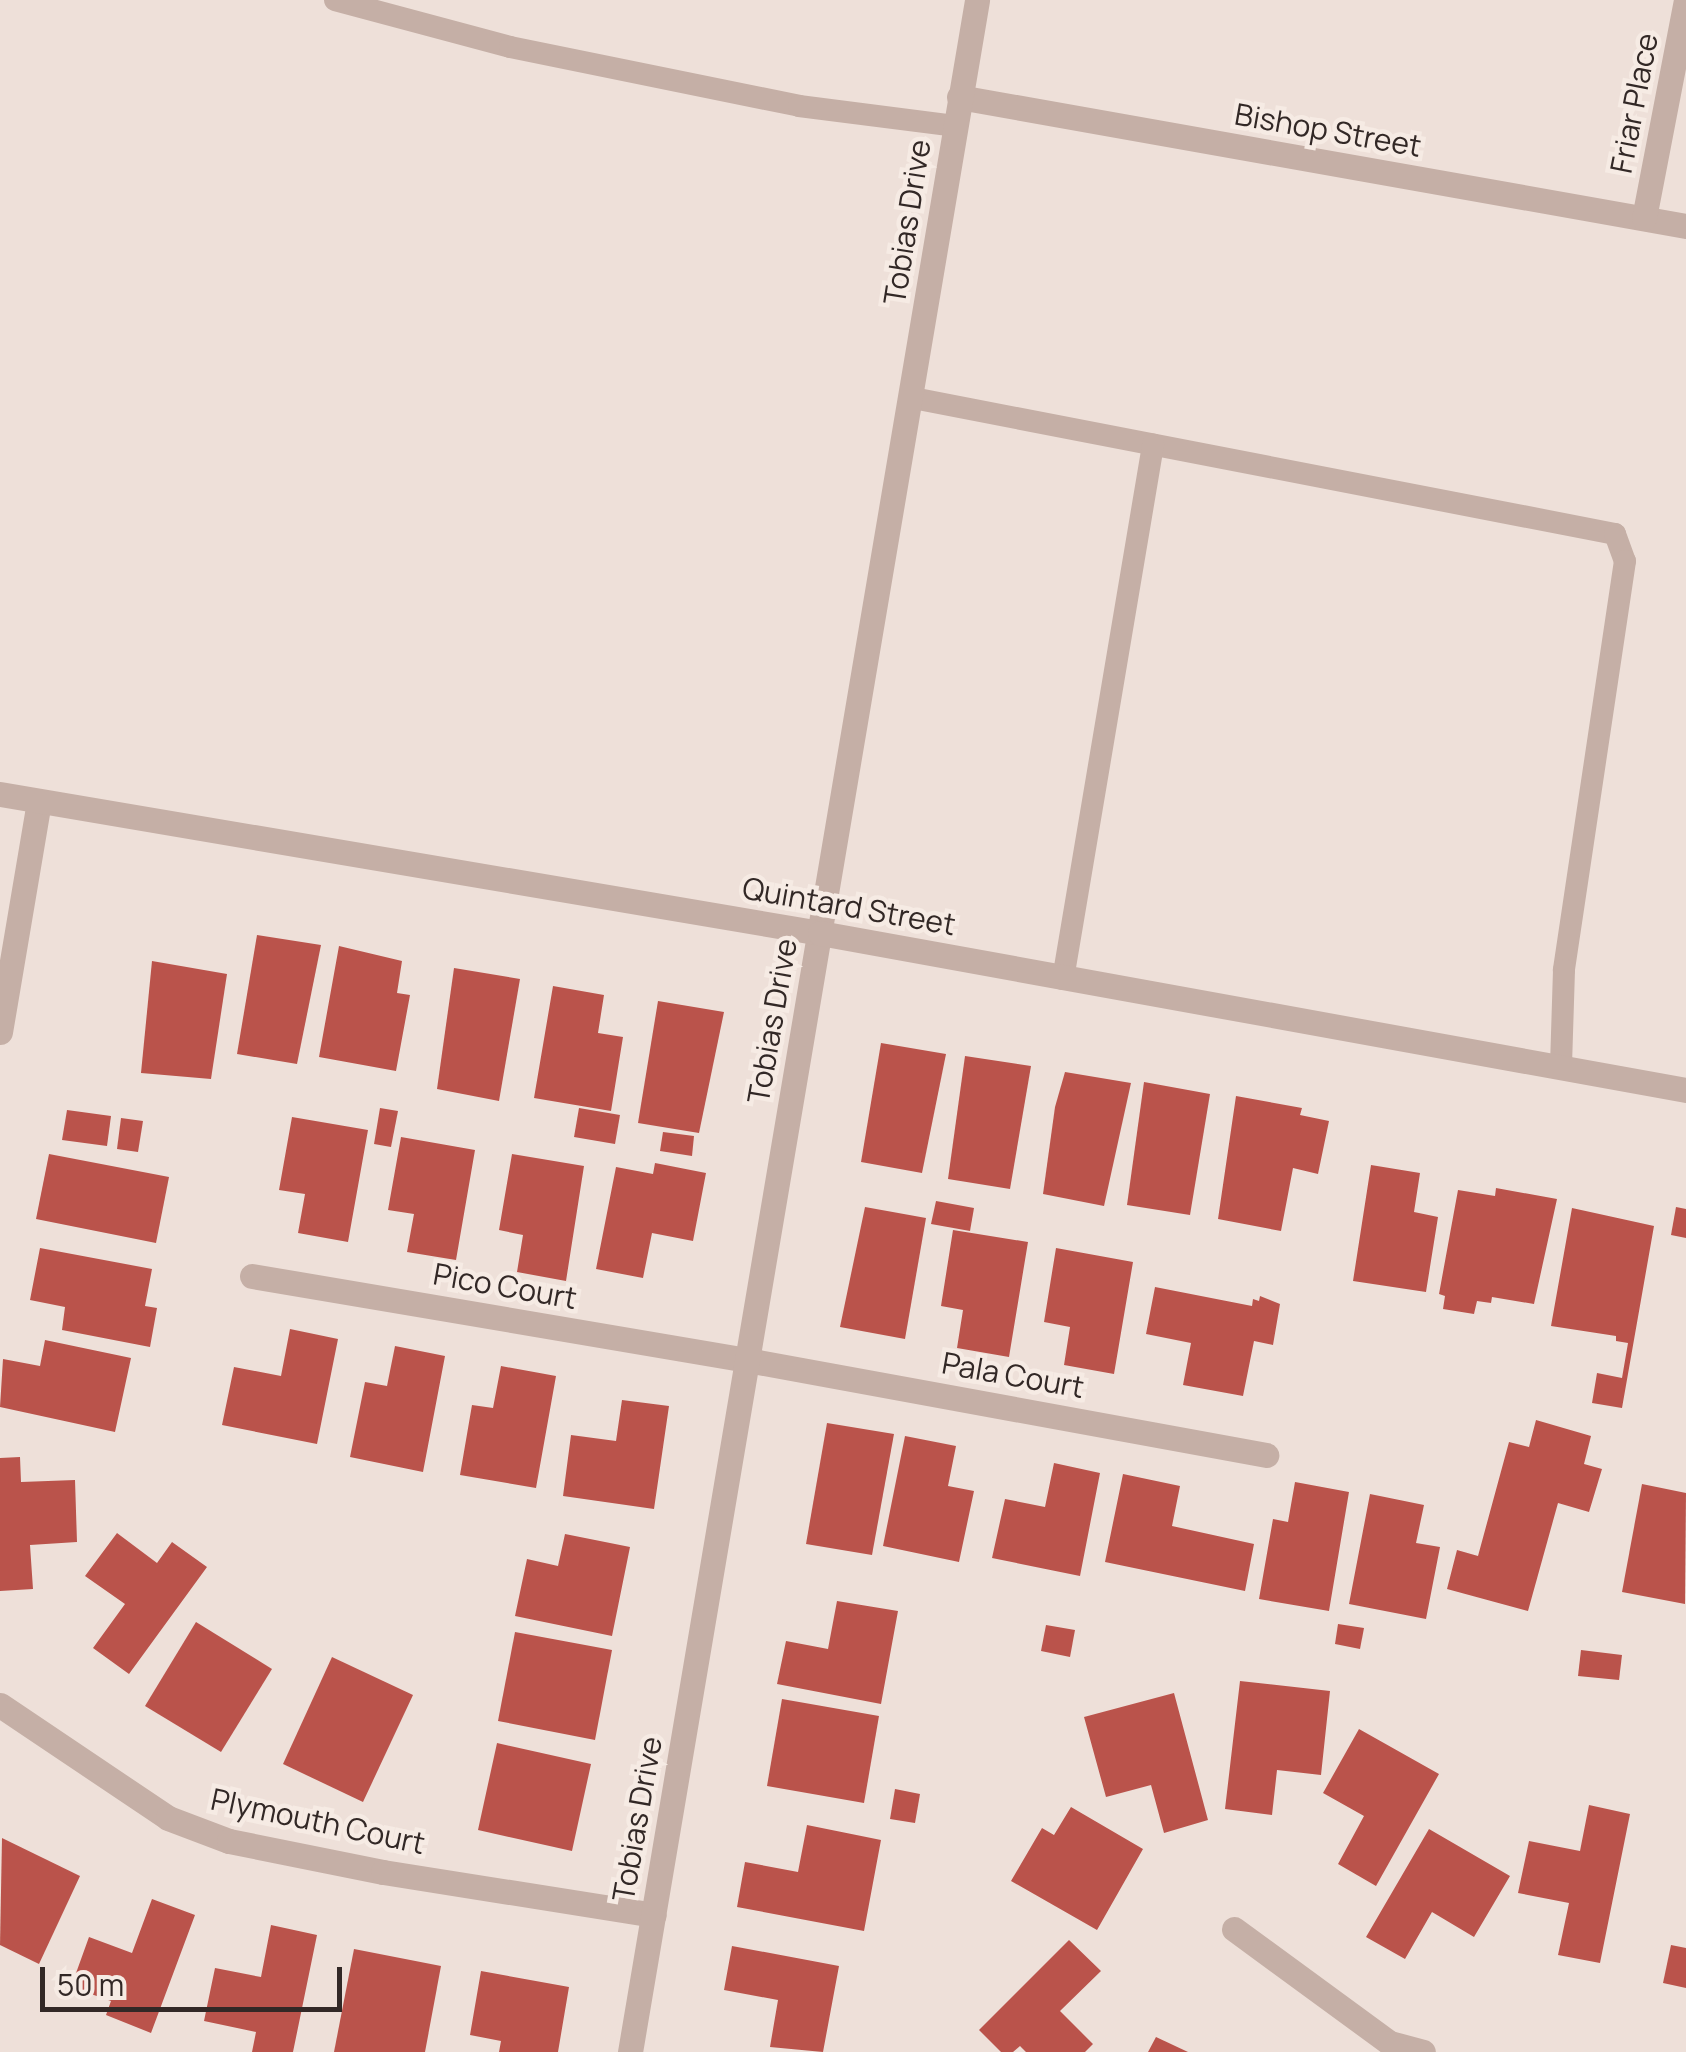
<!DOCTYPE html>
<html>
<head>
<meta charset="utf-8">
<style>
	body { margin:0 }
	#map { position:relative; width:1686px; height:2052px; overflow:hidden; background:#eee0d9; font-family:Manrope,sans-serif }
	div>[style] { position:absolute }
	.building>* { inset:0; background:#ba534b }
	.service>* { height:22px; margin:-11px; padding:0 11px; transform-origin:11px; border-radius:11px; background:#c5afa6 }
	.minor>* { height:25px; margin:-12.5px; padding:0 12.5px; transform-origin:12.5px; border-radius:12.5px; background:#c5afa6 }
	.tertiary>* { height:25px; margin:-12.5px; padding:0 12.5px; transform-origin:12.5px; border-radius:12.5px; background:#c5afa6 }
	span { translate:-50% -50%; white-space:nowrap; text-align:center; line-height:1.15; -webkit-text-stroke:9px #f6ebe4; paint-order:stroke }
	.street-label { font-size:30px; color:#322826 }
	.scale { position:absolute; left:40px; top:1967px; width:302px; height:45px; box-sizing:border-box; border:5px solid #322826; border-top:0; padding-left:12px; font-size:30px; line-height:35px; white-space:nowrap; color:#322826; -webkit-text-stroke:8px #f6ebe4; paint-order:stroke }
</style>
</head>
<body>
<div id="map">
	<div class="building">
		<div style="clip-path:polygon(257px 935px,321px 945px,297px 1064px,237px 1054px)"></div>
		<div style="clip-path:polygon(339px 946px,402px 961px,397px 993px,410px 995px,396px 1071px,319px 1057px)"></div>
		<div style="clip-path:polygon(152px 961px,227px 974px,211px 1079px,141px 1073px)"></div>
		<div style="clip-path:polygon(454px 968px,520px 979px,499px 1101px,437px 1089px)"></div>
		<div style="clip-path:polygon(553px 986px,604px 995px,598px 1033px,623px 1037px,611px 1111px,534px 1098px)"></div>
		<div style="clip-path:polygon(658px 1001px,724px 1012px,699px 1133px,638px 1123px)"></div>
		<div style="clip-path:polygon(881px 1043px,946px 1054px,922px 1173px,861px 1162px)"></div>
		<div style="clip-path:polygon(965px 1056px,1031px 1066px,1010px 1189px,948px 1179px)"></div>
		<div style="clip-path:polygon(1065px 1072px,1131px 1083px,1104px 1206px,1043px 1194px,1055px 1107px)"></div>
		<div style="clip-path:polygon(1144px 1082px,1210px 1094px,1190px 1215px,1127px 1205px)"></div>
		<div style="clip-path:polygon(1236px 1096px,1302px 1108px,1300px 1115px,1329px 1121px,1318px 1174px,1293px 1168px,1281px 1231px,1218px 1219px)"></div>
		<div style="clip-path:polygon(380px 1108px,398px 1111px,391px 1147px,374px 1144px)"></div>
		<div style="clip-path:polygon(579px 1108px,620px 1115px,615px 1144px,574px 1137px)"></div>
		<div style="clip-path:polygon(67px 1110px,111px 1116px,107px 1146px,62px 1140px)"></div>
		<div style="clip-path:polygon(292px 1117px,368px 1130px,348px 1242px,298px 1233px,305px 1194px,279px 1190px)"></div>
		<div style="clip-path:polygon(121px 1118px,143px 1121px,138px 1152px,117px 1149px)"></div>
		<div style="clip-path:polygon(663px 1132px,694px 1136px,692px 1156px,660px 1151px)"></div>
		<div style="clip-path:polygon(401px 1137px,475px 1150px,456px 1260px,407px 1252px,414px 1214px,388px 1210px)"></div>
		<div style="clip-path:polygon(49px 1154px,169px 1177px,156px 1243px,36px 1219px)"></div>
		<div style="clip-path:polygon(512px 1154px,584px 1166px,566px 1281px,517px 1272px,523px 1235px,499px 1230px)"></div>
		<div style="clip-path:polygon(655px 1163px,706px 1173px,693px 1241px,652px 1233px,643px 1278px,596px 1269px,616px 1167px,653px 1174px)"></div>
		<div style="clip-path:polygon(1371px 1165px,1420px 1173px,1414px 1212px,1438px 1217px,1426px 1292px,1353px 1281px)"></div>
		<div style="clip-path:polygon(1496px 1188px,1557px 1199px,1534px 1304px,1492px 1297px,1491px 1303px,1477px 1301px,1474px 1314px,1443px 1309px,1445px 1296px,1439px 1294px,1458px 1190px,1495px 1196px)"></div>
		<div style="clip-path:polygon(936px 1201px,974px 1208px,970px 1231px,931px 1224px)"></div>
		<div style="clip-path:polygon(865px 1207px,926px 1218px,905px 1339px,840px 1327px)"></div>
		<div style="clip-path:polygon(1676px 1207px,1686px 1209px,1686px 1238px,1671px 1235px)"></div>
		<div style="clip-path:polygon(1572px 1208px,1654px 1226px,1622px 1408px,1592px 1403px,1597px 1373px,1622px 1378px,1628px 1343px,1616px 1341px,1616px 1336px,1551px 1326px)"></div>
		<div style="clip-path:polygon(953px 1230px,1028px 1242px,1009px 1357px,957px 1348px,963px 1310px,941px 1306px)"></div>
		<div style="clip-path:polygon(40px 1248px,152px 1269px,145px 1306px,157px 1308px,150px 1347px,62px 1330px,65px 1307px,30px 1300px)"></div>
		<div style="clip-path:polygon(1056px 1248px,1133px 1262px,1114px 1374px,1064px 1365px,1070px 1327px,1044px 1322px)"></div>
		<div style="clip-path:polygon(1155px 1287px,1252px 1306px,1253px 1299px,1259px 1301px,1260px 1296px,1280px 1304px,1273px 1345px,1254px 1341px,1243px 1396px,1183px 1385px,1191px 1343px,1146px 1334px)"></div>
		<div style="clip-path:polygon(290px 1329px,338px 1339px,317px 1444px,222px 1425px,234px 1367px,281px 1376px)"></div>
		<div style="clip-path:polygon(45px 1340px,131px 1358px,115px 1432px,0 1407px,3px 1359px,40px 1366px)"></div>
		<div style="clip-path:polygon(395px 1346px,445px 1356px,423px 1472px,350px 1457px,365px 1382px,387px 1386px)"></div>
		<div style="clip-path:polygon(501px 1366px,556px 1376px,536px 1488px,460px 1475px,472px 1405px,493px 1408px)"></div>
		<div style="clip-path:polygon(622px 1400px,669px 1406px,654px 1509px,563px 1496px,571px 1435px,616px 1441px)"></div>
		<div style="clip-path:polygon(1536px 1420px,1591px 1436px,1584px 1464px,1602px 1469px,1589px 1512px,1558px 1503px,1528px 1611px,1447px 1589px,1457px 1550px,1478px 1556px,1509px 1442px,1529px 1447px)"></div>
		<div style="clip-path:polygon(827px 1423px,894px 1434px,872px 1555px,806px 1544px)"></div>
		<div style="clip-path:polygon(905px 1436px,956px 1446px,948px 1486px,974px 1491px,959px 1562px,883px 1546px)"></div>
		<div style="clip-path:polygon(20px 1457px,21px 1482px,75px 1480px,77px 1542px,30px 1545px,33px 1589px,0 1591px,0 1458px)"></div>
		<div style="clip-path:polygon(1054px 1463px,1100px 1473px,1080px 1576px,992px 1558px,1005px 1499px,1045px 1507px)"></div>
		<div style="clip-path:polygon(1123px 1474px,1180px 1486px,1172px 1526px,1254px 1544px,1245px 1591px,1105px 1562px)"></div>
		<div style="clip-path:polygon(1295px 1482px,1349px 1492px,1329px 1611px,1259px 1599px,1273px 1519px,1288px 1522px)"></div>
		<div style="clip-path:polygon(1642px 1484px,1686px 1493px,1685px 1604px,1622px 1592px)"></div>
		<div style="clip-path:polygon(1370px 1494px,1424px 1505px,1416px 1543px,1440px 1547px,1426px 1619px,1349px 1604px)"></div>
		<div style="clip-path:polygon(117px 1533px,157px 1563px,172px 1542px,207px 1567px,129px 1674px,93px 1648px,125px 1604px,85px 1576px)"></div>
		<div style="clip-path:polygon(565px 1534px,630px 1547px,612px 1636px,515px 1616px,527px 1559px,558px 1566px)"></div>
		<div style="clip-path:polygon(837px 1601px,898px 1611px,881px 1704px,777px 1684px,786px 1641px,828px 1649px)"></div>
		<div style="clip-path:polygon(196px 1622px,272px 1669px,221px 1752px,145px 1706px)"></div>
		<div style="clip-path:polygon(1338px 1624px,1364px 1628px,1360px 1649px,1335px 1644px)"></div>
		<div style="clip-path:polygon(1046px 1625px,1075px 1630px,1070px 1657px,1041px 1651px)"></div>
		<div style="clip-path:polygon(515px 1632px,612px 1650px,595px 1740px,498px 1721px)"></div>
		<div style="clip-path:polygon(1581px 1650px,1622px 1655px,1619px 1680px,1578px 1676px)"></div>
		<div style="clip-path:polygon(332px 1657px,413px 1695px,363px 1802px,283px 1764px)"></div>
		<div style="clip-path:polygon(1240px 1681px,1330px 1691px,1321px 1775px,1277px 1770px,1272px 1815px,1225px 1809px)"></div>
		<div style="clip-path:polygon(1174px 1693px,1208px 1820px,1164px 1833px,1151px 1785px,1106px 1797px,1084px 1717px)"></div>
		<div style="clip-path:polygon(782px 1699px,879px 1716px,864px 1803px,767px 1786px)"></div>
		<div style="clip-path:polygon(1359px 1729px,1439px 1774px,1376px 1886px,1338px 1864px,1364px 1816px,1323px 1793px)"></div>
		<div style="clip-path:polygon(497px 1743px,591px 1764px,572px 1851px,478px 1830px)"></div>
		<div style="clip-path:polygon(895px 1789px,920px 1794px,915px 1823px,890px 1819px)"></div>
		<div style="clip-path:polygon(1589px 1805px,1630px 1814px,1600px 1963px,1558px 1955px,1569px 1903px,1518px 1893px,1529px 1841px,1580px 1851px)"></div>
		<div style="clip-path:polygon(1071px 1807px,1143px 1849px,1097px 1930px,1011px 1881px,1042px 1828px,1054px 1835px)"></div>
		<div style="clip-path:polygon(807px 1825px,881px 1840px,864px 1931px,737px 1907px,745px 1862px,798px 1872px)"></div>
		<div style="clip-path:polygon(1429px 1829px,1510px 1876px,1474px 1937px,1432px 1912px,1405px 1959px,1366px 1937px)"></div>
		<div style="clip-path:polygon(2px 1838px,80px 1876px,39px 1964px,0 1945px)"></div>
		<div style="clip-path:polygon(152px 1899px,195px 1915px,151px 2033px,106px 2015px,111px 2001px,71px 1987px,89px 1937px,132px 1953px)"></div>
		<div style="clip-path:polygon(271px 1925px,317px 1935px,293px 2052px,252px 2052px,256px 2032px,204px 2021px,215px 1968px,261px 1977px)"></div>
		<div style="clip-path:polygon(1069px 1940px,1101px 1971px,1060px 2011px,1093px 2044px,1085px 2052px,1026px 2052px,1020px 2046px,1013px 2052px,1001px 2052px,979px 2030px)"></div>
		<div style="clip-path:polygon(1671px 1945px,1686px 1948px,1686px 1988px,1663px 1983px)"></div>
		<div style="clip-path:polygon(732px 1946px,839px 1966px,823px 2052px,770px 2047px,778px 2000px,724px 1990px)"></div>
		<div style="clip-path:polygon(354px 1949px,441px 1966px,425px 2052px,334px 2052px)"></div>
		<div style="clip-path:polygon(481px 1971px,569px 1987px,558px 2052px,499px 2052px,501px 2041px,470px 2035px)"></div>
		<div style="clip-path:polygon(1156px 2037px,1188px 2052px,1148px 2052px)"></div>
	</div>
	<div class="service">
		<div style="left:335px;top:0;width:181px;rotate:15deg"></div>
		<div style="left:510px;top:47px;width:295px;rotate:11.5deg"></div>
		<div style="left:799px;top:106px;width:157px;rotate:7.3deg"></div>
		<div style="left:913px;top:398px;width:715px;rotate:10.96deg"></div>
		<div style="left:1615px;top:534px;width:29px;rotate:70deg"></div>
		<div style="left:1625px;top:561px;width:414px;rotate:98.5deg"></div>
		<div style="left:1564px;top:970px;width:98px;rotate:91.8deg"></div>
		<div style="left:1063px;top:979px;width:542px;rotate:-80.43deg"></div>
	</div>
	<div class="minor">
		<div style="left:959px;top:97px;width:738px;rotate:10.06deg"></div>
		<div style="left:1644px;top:218px;width:222px;rotate:-79.1deg"></div>
		<div style="left:0;top:1032px;width:234px;rotate:-80.4deg"></div>
		<div style="left:252px;top:1276px;width:502px;rotate:9.63deg"></div>
		<div style="left:747px;top:1360px;width:528px;rotate:10.37deg"></div>
		<div style="left:0;top:1705px;width:202px;rotate:33.9deg"></div>
		<div style="left:168px;top:1818px;width:65px;rotate:20.7deg"></div>
		<div style="left:229px;top:1841px;width:157px;rotate:11.4deg"></div>
		<div style="left:383px;top:1872px;width:274px;rotate:9deg"></div>
		<div style="left:1234px;top:1929px;width:193px;rotate:36.2deg"></div>
		<div style="left:1390px;top:2043px;width:34px;rotate:15deg"></div>
		<div style="left:630px;top:2052px;width:2081px;rotate:-80.4deg"></div>
	</div>
	<div class="tertiary">
		<div style="left:0;top:794px;width:832px;rotate:9.62deg"></div>
		<div style="left:820px;top:933px;width:880px;rotate:10.28deg"></div>
	</div>
	<div class="street-label">
		<span style="left:1634px;top:103px;rotate:-79deg">Friar Place</span>
		<span style="left:1328px;top:130px;rotate:10deg">Bishop Street</span>
		<span style="left:907px;top:222px;rotate:-81deg">Tobias Drive</span>
		<span style="left:849px;top:906px;rotate:10deg">Quintard Street</span>
		<span style="left:772px;top:1021px;rotate:-80deg">Tobias Drive</span>
		<span style="left:505px;top:1286px;rotate:10deg">Pico Court</span>
		<span style="left:1013px;top:1375px;rotate:10deg">Pala Court</span>
		<span style="left:637px;top:1819px;rotate:-80deg">Tobias Drive</span>
		<span style="left:318px;top:1821px;rotate:12deg">Plymouth Court</span>
	</div>
	<div class="scale">50 m</div>
</div>
</body>
</html>
